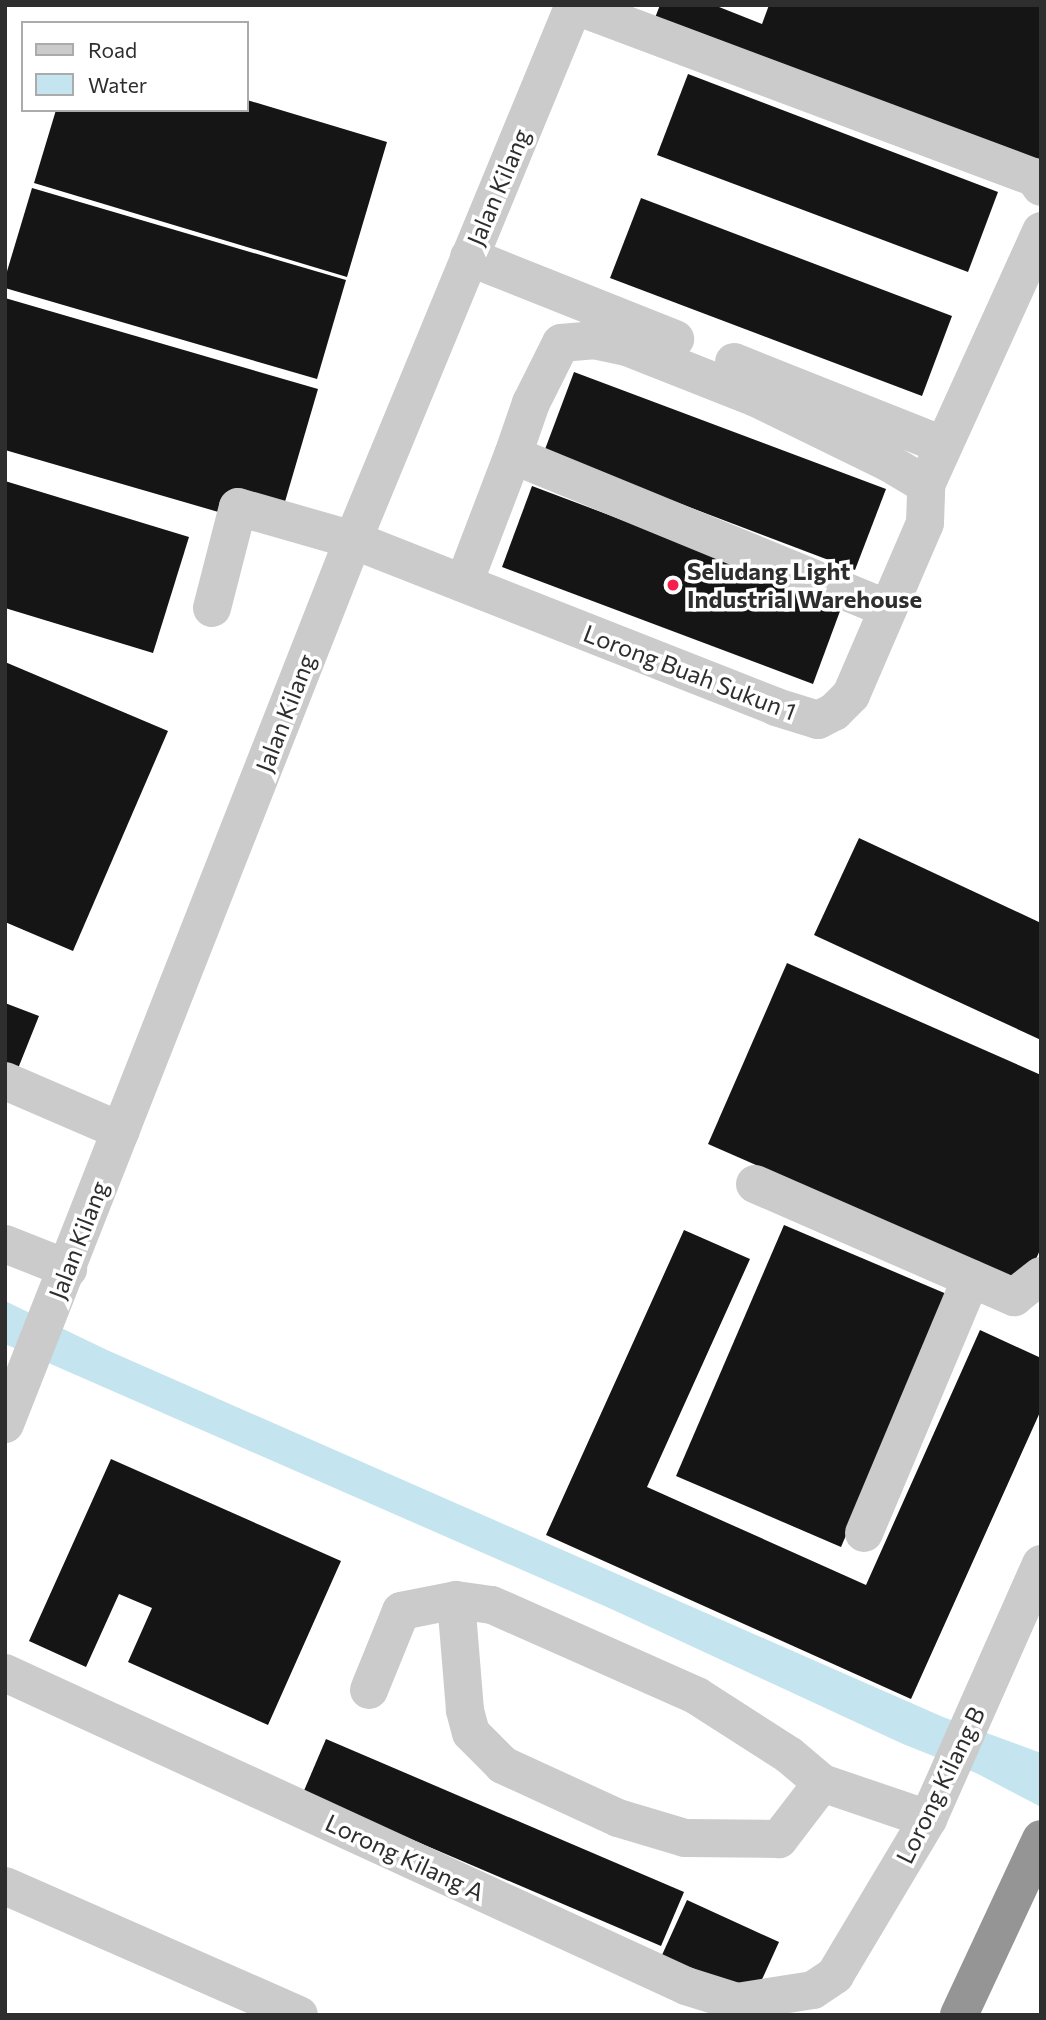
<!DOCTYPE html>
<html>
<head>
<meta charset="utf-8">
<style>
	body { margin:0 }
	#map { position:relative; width:1046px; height:2020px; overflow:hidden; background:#fff; font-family:Commissioner,sans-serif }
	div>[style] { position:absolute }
	.water>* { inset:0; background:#c4e4ef }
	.building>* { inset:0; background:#151515 }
	.minor>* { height:38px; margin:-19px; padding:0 19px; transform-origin:19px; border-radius:19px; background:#cbcbcb }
	.highway>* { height:38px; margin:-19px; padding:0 19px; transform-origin:19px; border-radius:19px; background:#959595 }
	.dots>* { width:19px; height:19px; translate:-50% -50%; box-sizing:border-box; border:4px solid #fff; border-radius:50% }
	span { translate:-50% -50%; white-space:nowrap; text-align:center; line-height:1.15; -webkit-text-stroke:7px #fff; paint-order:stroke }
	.street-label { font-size:24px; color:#2e2e2e }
	.poi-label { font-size:24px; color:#2e2e2e; font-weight:700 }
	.left { translate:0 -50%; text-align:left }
	.frame { position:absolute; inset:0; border:7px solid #2e2e2e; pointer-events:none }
	.legend { position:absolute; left:21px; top:21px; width:228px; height:91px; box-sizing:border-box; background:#fff; border:2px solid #ababab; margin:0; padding:9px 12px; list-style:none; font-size:21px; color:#2e2e2e }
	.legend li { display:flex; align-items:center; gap:14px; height:35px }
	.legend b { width:35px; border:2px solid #ababab }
</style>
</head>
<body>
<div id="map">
	<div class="water">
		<div style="clip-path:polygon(5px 1301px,107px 1350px,943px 1717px,1041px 1753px,1041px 1807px,976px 1773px,903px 1744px,609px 1608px,5px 1344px)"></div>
	</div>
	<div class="building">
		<div style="clip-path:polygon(660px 5px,714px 5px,762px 24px,769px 5px,1041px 5px,1041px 192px,646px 41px)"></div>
		<div style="clip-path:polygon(688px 74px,998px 192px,968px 272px,657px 155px)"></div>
		<div style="clip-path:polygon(247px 100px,387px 142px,347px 277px,34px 183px,56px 110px,247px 110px)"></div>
		<div style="clip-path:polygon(32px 188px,346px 280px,317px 379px,5px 288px,5px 278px)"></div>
		<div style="clip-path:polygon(641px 198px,952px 316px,922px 396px,610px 278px)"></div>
		<div style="clip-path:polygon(5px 298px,318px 389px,277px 529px,5px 450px)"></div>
		<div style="clip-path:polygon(574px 372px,886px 489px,855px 570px,544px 452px)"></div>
		<div style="clip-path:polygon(5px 481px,189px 537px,153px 653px,5px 608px)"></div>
		<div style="clip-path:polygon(532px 486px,843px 603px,813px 684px,502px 567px)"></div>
		<div style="clip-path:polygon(5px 662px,168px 731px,73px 951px,5px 922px)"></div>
		<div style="clip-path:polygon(859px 838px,1041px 923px,1041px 1040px,814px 935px)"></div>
		<div style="clip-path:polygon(787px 963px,1041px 1075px,1041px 1248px,1025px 1283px,708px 1144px)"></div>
		<div style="clip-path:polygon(5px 1003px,39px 1016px,5px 1101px)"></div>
		<div style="clip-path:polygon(784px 1225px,949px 1295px,841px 1547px,676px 1476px)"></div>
		<div style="clip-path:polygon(684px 1230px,750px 1259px,647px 1487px,866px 1585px,980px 1330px,1041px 1358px,1041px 1410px,911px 1699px,546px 1535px)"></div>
		<div style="clip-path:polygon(111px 1459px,341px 1561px,268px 1725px,128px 1662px,152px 1608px,119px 1594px,86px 1667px,29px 1641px)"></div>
		<div style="clip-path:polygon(326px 1739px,684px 1892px,661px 1946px,303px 1793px)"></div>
		<div style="clip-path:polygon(687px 1900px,779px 1942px,754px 1997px,662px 1955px)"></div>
	</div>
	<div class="minor">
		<div style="left:573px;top:5px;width:492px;rotate:20.5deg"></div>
		<div style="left:1034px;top:177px;width:12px;rotate:55deg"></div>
		<div style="left:469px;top:257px;width:222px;rotate:21.7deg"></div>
		<div style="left:734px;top:362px;width:225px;rotate:21.7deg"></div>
		<div style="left:464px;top:583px;width:137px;rotate:-69.1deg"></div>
		<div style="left:212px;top:608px;width:104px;rotate:-75.6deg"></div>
		<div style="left:238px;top:507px;width:120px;rotate:16deg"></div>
		<div style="left:353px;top:540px;width:455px;rotate:21.5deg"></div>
		<div style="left:776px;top:707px;width:44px;rotate:17.2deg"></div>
		<div style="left:818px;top:720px;width:18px;rotate:-27deg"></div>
		<div style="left:834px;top:712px;width:24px;rotate:-45deg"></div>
		<div style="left:851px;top:695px;width:187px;rotate:-66.7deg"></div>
		<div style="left:925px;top:523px;width:38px;rotate:-88deg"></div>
		<div style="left:926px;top:485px;width:279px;rotate:-65.6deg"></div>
		<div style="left:888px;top:609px;width:405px;rotate:-157.7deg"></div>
		<div style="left:513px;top:455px;width:55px;rotate:-70.9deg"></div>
		<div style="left:531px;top:403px;width:67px;rotate:-63.4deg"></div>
		<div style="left:561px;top:343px;width:32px;rotate:-5deg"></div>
		<div style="left:593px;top:340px;width:35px;rotate:12deg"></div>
		<div style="left:627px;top:347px;width:139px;rotate:21.6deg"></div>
		<div style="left:756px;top:398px;width:148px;rotate:26deg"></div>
		<div style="left:889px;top:463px;width:43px;rotate:30.7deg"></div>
		<div style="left:5px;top:1081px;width:126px;rotate:23.3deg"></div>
		<div style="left:755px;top:1184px;width:283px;rotate:23.6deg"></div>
		<div style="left:1014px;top:1297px;width:34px;rotate:-38deg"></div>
		<div style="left:5px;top:1244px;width:68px;rotate:21.6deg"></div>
		<div style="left:5px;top:1424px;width:950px;rotate:-68.51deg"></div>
		<div style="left:353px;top:540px;width:579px;rotate:-67.56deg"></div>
		<div style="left:864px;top:1533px;width:276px;rotate:-67.2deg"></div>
		<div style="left:5px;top:1673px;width:749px;rotate:24.68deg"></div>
		<div style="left:686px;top:1986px;width:53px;rotate:17.4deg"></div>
		<div style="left:737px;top:2002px;width:77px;rotate:-9deg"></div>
		<div style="left:813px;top:1990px;width:27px;rotate:-34deg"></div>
		<div style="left:835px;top:1975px;width:182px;rotate:-59.2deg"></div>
		<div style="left:928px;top:1819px;width:279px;rotate:-66.1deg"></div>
		<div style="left:369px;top:1690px;width:85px;rotate:-67.9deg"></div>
		<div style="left:401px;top:1611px;width:56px;rotate:-11.3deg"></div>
		<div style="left:456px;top:1600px;width:36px;rotate:8deg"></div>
		<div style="left:492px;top:1605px;width:224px;rotate:23.9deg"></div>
		<div style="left:697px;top:1696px;width:109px;rotate:32.7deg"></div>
		<div style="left:789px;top:1755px;width:43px;rotate:40.3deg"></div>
		<div style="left:822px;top:1783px;width:71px;rotate:127.5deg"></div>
		<div style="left:779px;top:1839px;width:94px;rotate:-179.4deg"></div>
		<div style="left:685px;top:1838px;width:70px;rotate:-163.4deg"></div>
		<div style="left:618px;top:1818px;width:127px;rotate:-155.3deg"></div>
		<div style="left:503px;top:1765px;width:45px;rotate:-135deg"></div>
		<div style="left:471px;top:1733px;width:24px;rotate:-105deg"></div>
		<div style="left:465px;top:1710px;width:110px;rotate:-94.7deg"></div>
		<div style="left:822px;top:1783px;width:112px;rotate:18.8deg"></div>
		<div style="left:5px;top:1886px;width:321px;rotate:23.7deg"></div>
	</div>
	<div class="highway">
		<div style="left:959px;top:2015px;width:194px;rotate:-65deg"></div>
	</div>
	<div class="dots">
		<div style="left:673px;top:585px;background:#f71e4e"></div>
	</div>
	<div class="street-label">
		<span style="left:498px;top:187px;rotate:-67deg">Jalan Kilang</span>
		<span style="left:690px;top:672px;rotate:21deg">Lorong Buah Sukun 1</span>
		<span style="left:285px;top:713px;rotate:-69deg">Jalan Kilang</span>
		<span style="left:78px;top:1240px;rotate:-69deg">Jalan Kilang</span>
		<span style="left:940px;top:1785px;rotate:-64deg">Lorong Kilang B</span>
		<span style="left:405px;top:1857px;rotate:25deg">Lorong Kilang A</span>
	</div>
	<div class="poi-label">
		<span class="left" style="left:687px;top:585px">Seludang Light<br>Industrial Warehouse</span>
	</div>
	<div class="frame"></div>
	<ul class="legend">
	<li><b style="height:9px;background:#cbcbcb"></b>Road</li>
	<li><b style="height:19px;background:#c4e4ef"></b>Water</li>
	</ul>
</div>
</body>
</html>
